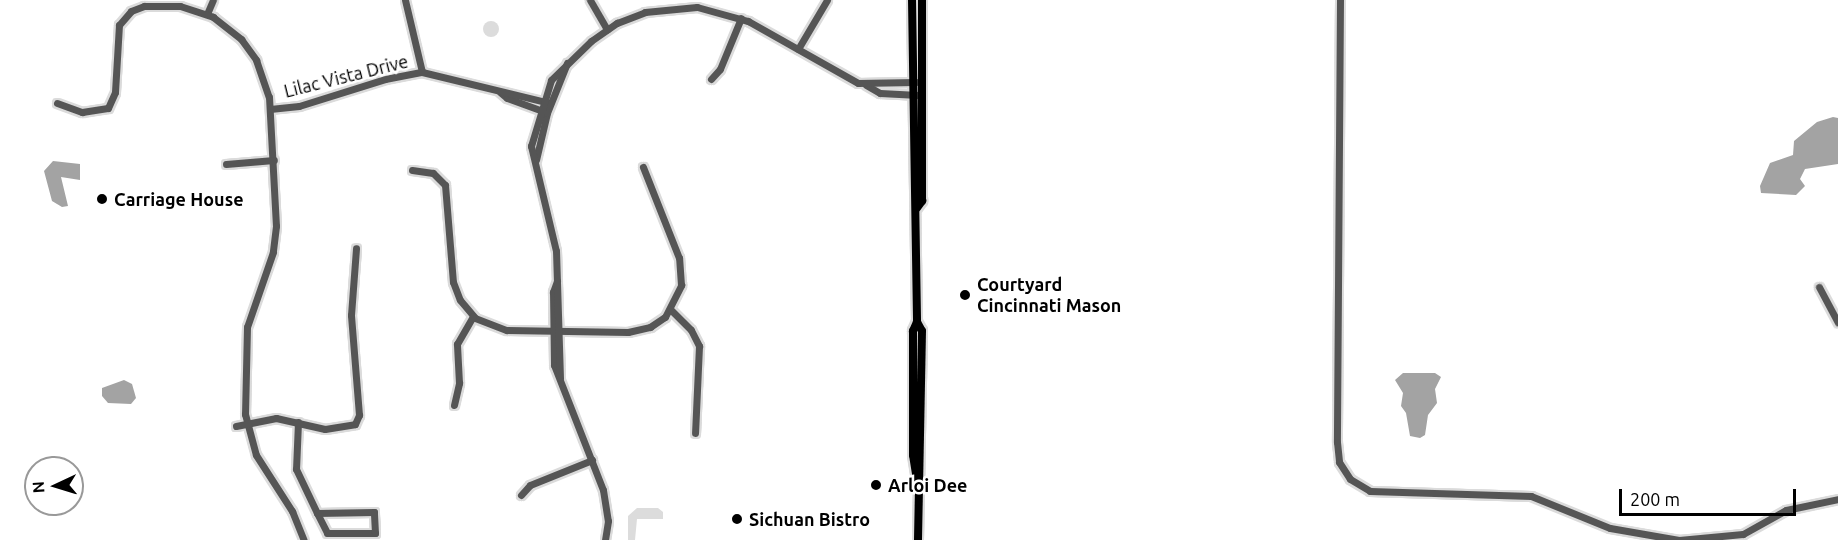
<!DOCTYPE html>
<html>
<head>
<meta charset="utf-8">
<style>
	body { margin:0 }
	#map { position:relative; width:1838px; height:540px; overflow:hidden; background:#fff; font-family:Ubuntu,sans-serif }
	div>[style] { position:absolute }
	.green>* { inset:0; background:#dcdcdc }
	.round { border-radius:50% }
	.water>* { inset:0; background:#a3a3a3 }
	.roads { filter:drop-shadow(2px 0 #dbdbdb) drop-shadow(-2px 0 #dbdbdb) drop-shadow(0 2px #dbdbdb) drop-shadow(0 -2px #dbdbdb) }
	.minor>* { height:7px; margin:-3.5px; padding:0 3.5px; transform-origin:3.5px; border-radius:3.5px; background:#555 }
	.major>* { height:8px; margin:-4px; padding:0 4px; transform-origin:4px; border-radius:4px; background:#000 }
	.dots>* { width:16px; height:16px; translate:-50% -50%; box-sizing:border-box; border:3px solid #fff; border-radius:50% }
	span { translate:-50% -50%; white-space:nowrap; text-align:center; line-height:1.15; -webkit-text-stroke:5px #fff; paint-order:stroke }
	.street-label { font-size:18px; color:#000 }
	.poi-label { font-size:18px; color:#000; font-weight:700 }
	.left { translate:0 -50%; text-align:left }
	.north { position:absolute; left:24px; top:456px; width:60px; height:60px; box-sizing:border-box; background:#fff; border:2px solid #999; border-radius:50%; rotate:266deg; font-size:16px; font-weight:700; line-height:24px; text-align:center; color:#000 }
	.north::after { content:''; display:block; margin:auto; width:21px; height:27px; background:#000; clip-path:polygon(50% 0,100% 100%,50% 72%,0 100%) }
	.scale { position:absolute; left:1619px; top:489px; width:177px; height:27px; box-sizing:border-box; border:3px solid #000; border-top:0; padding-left:8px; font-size:18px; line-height:21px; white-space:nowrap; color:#000; -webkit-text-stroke:4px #fff; paint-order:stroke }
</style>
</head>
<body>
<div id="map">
	<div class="green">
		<div class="round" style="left:483px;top:21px;width:16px;height:16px"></div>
		<div style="clip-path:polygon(637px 508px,658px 508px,663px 512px,663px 519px,637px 519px,635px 540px,628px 540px,628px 516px)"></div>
	</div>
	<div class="water">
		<div style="clip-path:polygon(1833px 117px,1838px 118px,1838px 164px,1805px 169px,1800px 179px,1805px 186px,1796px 195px,1761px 193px,1760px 186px,1770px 163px,1793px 155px,1794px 141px,1817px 122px)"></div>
		<div style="clip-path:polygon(53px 161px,80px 164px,80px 180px,61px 177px,68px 206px,62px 207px,52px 201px,44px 171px)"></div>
		<div style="clip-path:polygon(1403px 373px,1435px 373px,1441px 377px,1435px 389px,1437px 403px,1428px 415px,1425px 435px,1420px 438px,1410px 436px,1406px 413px,1401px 406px,1403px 393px,1395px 380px)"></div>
		<div style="clip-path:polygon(124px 380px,132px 384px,136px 398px,131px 404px,108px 403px,102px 396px,102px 388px)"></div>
	</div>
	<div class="roads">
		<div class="minor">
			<div style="left:405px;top:0;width:74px;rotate:76.7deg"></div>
			<div style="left:590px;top:0;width:34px;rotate:60deg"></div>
			<div style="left:1340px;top:0;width:442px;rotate:90.4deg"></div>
			<div style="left:1337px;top:442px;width:20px;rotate:84deg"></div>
			<div style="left:1339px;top:462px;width:20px;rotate:57deg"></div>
			<div style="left:1350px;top:479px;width:23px;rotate:31deg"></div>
			<div style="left:1370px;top:491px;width:161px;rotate:1.8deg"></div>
			<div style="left:1531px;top:496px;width:85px;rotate:22.1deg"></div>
			<div style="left:1610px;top:528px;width:70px;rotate:9.9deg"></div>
			<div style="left:1679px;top:540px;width:64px;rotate:-5.4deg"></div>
			<div style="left:1743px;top:534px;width:49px;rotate:-29.2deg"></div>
			<div style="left:1786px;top:510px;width:53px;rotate:-11.9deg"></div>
			<div style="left:207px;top:14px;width:15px;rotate:-67deg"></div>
			<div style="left:798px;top:49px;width:57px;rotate:-59.4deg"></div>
			<div style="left:711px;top:79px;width:13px;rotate:-48deg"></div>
			<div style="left:720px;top:69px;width:55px;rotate:-67.6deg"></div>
			<div style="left:866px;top:85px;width:16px;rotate:30deg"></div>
			<div style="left:880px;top:93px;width:38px;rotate:3deg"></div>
			<div style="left:500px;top:92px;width:9px;rotate:41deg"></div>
			<div style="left:507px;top:98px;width:35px;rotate:20deg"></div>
			<div style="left:57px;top:103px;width:27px;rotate:20deg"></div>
			<div style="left:82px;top:112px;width:26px;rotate:-9deg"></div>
			<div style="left:108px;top:108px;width:17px;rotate:-66deg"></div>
			<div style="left:115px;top:92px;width:67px;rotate:-86.6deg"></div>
			<div style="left:119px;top:25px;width:18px;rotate:-49deg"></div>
			<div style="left:131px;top:11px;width:14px;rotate:-21deg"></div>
			<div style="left:144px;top:6px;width:36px"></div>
			<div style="left:180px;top:6px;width:35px;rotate:18deg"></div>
			<div style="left:213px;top:17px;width:36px;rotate:38deg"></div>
			<div style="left:241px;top:39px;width:26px;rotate:54deg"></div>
			<div style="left:256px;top:60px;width:39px;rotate:71deg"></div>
			<div style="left:269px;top:97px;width:129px;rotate:86.9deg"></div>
			<div style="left:276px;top:226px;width:26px;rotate:97deg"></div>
			<div style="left:273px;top:252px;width:79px;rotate:109.1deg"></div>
			<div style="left:247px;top:327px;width:87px;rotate:91.3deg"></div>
			<div style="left:245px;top:414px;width:42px;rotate:75deg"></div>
			<div style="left:256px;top:455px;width:67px;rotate:57.3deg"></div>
			<div style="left:292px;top:511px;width:31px;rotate:68deg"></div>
			<div style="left:270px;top:109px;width:29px;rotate:-6deg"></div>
			<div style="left:299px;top:106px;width:90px;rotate:-17.4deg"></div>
			<div style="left:385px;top:79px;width:38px;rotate:-11deg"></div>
			<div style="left:422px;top:72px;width:132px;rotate:13.6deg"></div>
			<div style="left:536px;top:160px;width:48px;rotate:-76.8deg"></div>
			<div style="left:547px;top:113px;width:54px;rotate:-68.2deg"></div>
			<div style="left:226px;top:164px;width:48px;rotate:-4.8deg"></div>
			<div style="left:412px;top:170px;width:21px;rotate:8deg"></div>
			<div style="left:433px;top:173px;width:17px;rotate:45deg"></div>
			<div style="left:445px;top:185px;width:97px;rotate:85.3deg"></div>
			<div style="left:453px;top:282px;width:19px;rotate:69deg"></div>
			<div style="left:460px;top:300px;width:23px;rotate:50deg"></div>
			<div style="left:475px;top:318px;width:34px;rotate:21deg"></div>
			<div style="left:507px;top:330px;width:121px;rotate:0.9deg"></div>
			<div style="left:628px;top:332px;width:23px;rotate:-13deg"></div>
			<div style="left:650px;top:327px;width:18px;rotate:-34deg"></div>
			<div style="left:665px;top:317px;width:36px;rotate:-63deg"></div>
			<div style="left:681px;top:285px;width:27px;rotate:-94deg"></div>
			<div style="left:679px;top:258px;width:98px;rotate:-111.6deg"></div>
			<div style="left:557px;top:281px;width:12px;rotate:110deg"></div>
			<div style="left:553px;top:292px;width:73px;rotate:89.2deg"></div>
			<div style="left:554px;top:365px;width:134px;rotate:68.6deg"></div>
			<div style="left:603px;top:490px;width:31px;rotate:81deg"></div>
			<div style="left:608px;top:521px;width:19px;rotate:99deg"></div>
			<div style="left:1819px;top:287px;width:40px;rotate:62deg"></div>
			<div style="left:671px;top:310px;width:28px;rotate:45deg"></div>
			<div style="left:691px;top:330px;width:18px;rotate:63deg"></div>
			<div style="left:699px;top:346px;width:87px;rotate:92.6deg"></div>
			<div style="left:560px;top:378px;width:127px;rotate:-91.8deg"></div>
			<div style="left:556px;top:251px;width:108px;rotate:-103.4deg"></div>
			<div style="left:531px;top:146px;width:69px;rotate:-73.1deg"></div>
			<div style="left:551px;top:80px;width:56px;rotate:-44.3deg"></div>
			<div style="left:591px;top:41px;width:32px;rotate:-35deg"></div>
			<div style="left:617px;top:23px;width:30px;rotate:-21deg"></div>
			<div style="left:645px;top:12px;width:52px;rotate:-5.5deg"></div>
			<div style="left:697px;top:7px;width:53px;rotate:15.4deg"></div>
			<div style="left:748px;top:21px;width:126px;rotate:29.4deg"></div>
			<div style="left:858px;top:83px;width:58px;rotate:-1deg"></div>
			<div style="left:454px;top:405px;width:23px;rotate:-77deg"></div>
			<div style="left:459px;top:383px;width:39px;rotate:-93deg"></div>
			<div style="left:457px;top:344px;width:32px;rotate:-60deg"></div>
			<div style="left:298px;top:422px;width:47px;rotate:92.4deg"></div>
			<div style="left:296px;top:469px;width:49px;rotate:64.5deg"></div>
			<div style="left:317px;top:513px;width:22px;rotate:63deg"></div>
			<div style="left:327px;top:533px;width:48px"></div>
			<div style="left:375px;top:533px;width:21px;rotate:-93deg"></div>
			<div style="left:374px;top:512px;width:57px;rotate:179deg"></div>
			<div style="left:236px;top:426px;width:41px;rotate:-11.3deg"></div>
			<div style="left:276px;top:418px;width:50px;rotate:12.7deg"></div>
			<div style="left:325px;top:429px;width:30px;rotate:-9deg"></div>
			<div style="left:355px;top:424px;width:10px;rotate:-66deg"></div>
			<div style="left:359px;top:415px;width:100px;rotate:-94.6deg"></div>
			<div style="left:351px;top:315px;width:67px;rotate:-85.7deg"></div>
			<div style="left:521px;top:495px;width:13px;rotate:-48deg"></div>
			<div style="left:530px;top:485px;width:67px;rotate:-22deg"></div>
		</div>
		<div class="major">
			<div style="left:912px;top:0;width:322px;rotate:89.1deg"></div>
			<div style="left:917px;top:322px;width:10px;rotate:114deg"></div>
			<div style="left:913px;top:331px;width:124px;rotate:90deg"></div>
			<div style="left:913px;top:455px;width:24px;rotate:81deg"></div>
			<div style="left:917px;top:208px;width:9px;rotate:-54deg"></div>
			<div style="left:922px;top:201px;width:201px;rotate:-90deg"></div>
			<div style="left:917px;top:322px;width:10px;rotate:61deg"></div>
			<div style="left:922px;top:331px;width:209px;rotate:91.1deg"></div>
		</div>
	</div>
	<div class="dots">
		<div style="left:102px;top:199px;background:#000"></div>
		<div style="left:965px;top:295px;background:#000"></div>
		<div style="left:876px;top:485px;background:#000"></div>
		<div style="left:737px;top:519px;background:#000"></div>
	</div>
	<div class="street-label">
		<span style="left:346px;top:76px;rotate:-14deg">Lilac Vista Drive</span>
	</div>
	<div class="poi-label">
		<span class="left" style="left:114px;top:199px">Carriage House</span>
		<span class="left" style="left:977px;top:295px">Courtyard<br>Cincinnati Mason</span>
		<span class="left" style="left:888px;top:485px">Arloi Dee</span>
		<span class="left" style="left:749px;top:519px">Sichuan Bistro</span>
	</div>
	<div class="north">N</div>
	<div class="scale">200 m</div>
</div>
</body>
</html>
